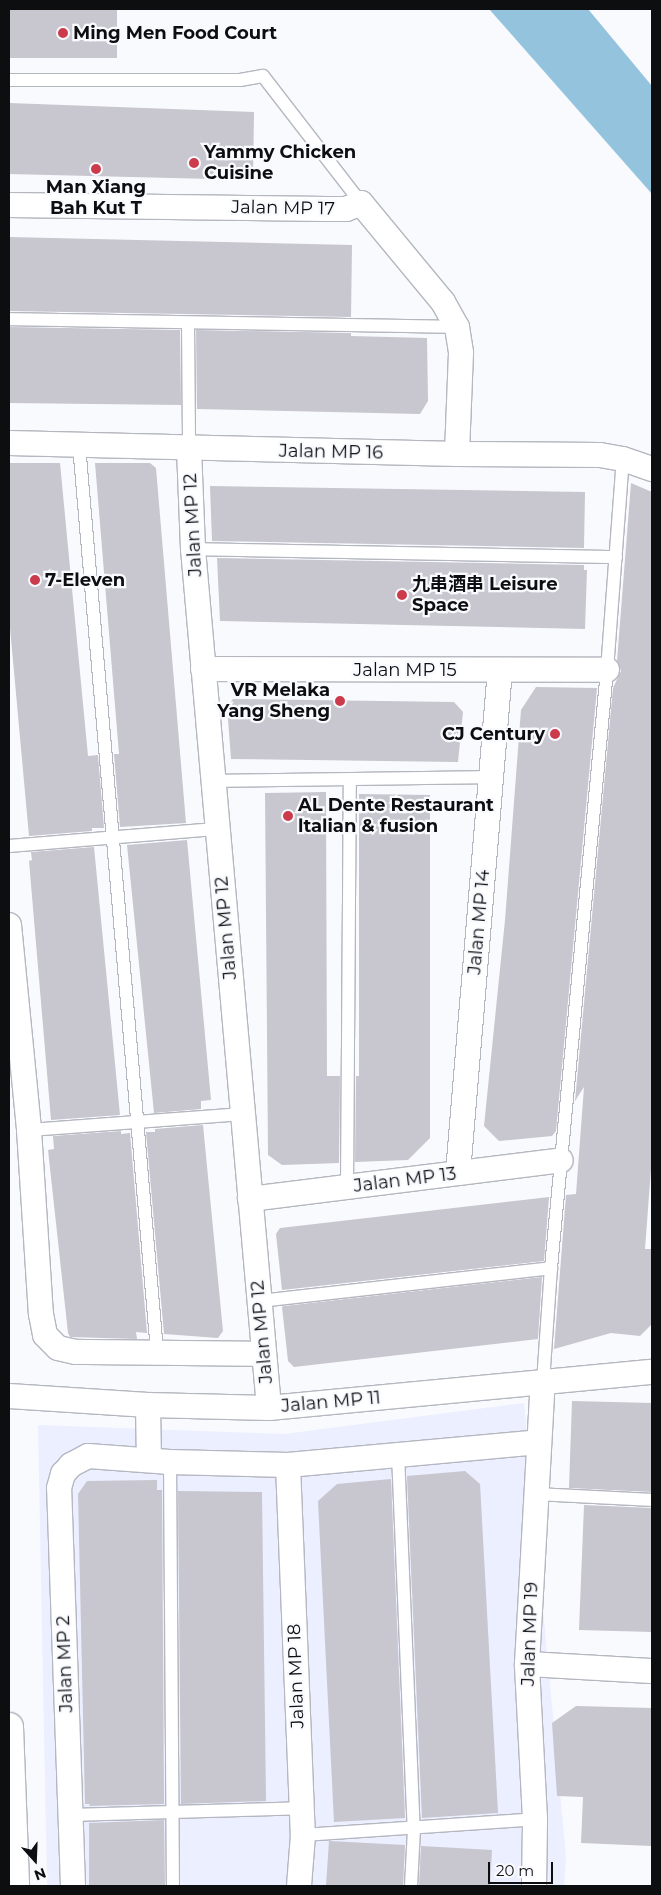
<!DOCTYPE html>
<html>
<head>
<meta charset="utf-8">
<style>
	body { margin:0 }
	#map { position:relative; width:661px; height:1895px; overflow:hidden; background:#f9fafe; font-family:Montserrat,"Noto Sans SC",sans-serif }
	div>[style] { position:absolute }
	.built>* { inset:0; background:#ebefff }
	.water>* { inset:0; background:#94c4dd }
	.building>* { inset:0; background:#c8c6ce }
	.roads { filter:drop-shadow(1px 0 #b5b7c0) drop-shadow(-1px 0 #b5b7c0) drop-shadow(0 1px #b5b7c0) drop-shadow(0 -1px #b5b7c0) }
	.lane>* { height:12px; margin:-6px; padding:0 6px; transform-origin:6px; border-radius:6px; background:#fff }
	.street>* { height:24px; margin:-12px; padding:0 12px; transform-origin:12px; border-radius:12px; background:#fff }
	.secondary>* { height:28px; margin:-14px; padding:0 14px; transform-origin:14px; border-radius:14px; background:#fff }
	.dots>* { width:14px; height:14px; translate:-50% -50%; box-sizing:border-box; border:2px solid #f9fafe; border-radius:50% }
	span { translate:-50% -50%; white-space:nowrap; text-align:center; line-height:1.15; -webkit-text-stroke:4.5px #f9fafe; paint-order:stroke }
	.poi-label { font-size:18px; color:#0d0e10; font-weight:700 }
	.left { translate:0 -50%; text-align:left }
	.right { translate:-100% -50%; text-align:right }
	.street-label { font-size:18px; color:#0d0e10 }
	.frame { position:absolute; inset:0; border:10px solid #0d0e10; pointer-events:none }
	.north { position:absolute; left:10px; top:1835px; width:50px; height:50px; -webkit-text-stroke:4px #f9fafe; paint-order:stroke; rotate:160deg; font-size:14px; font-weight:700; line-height:20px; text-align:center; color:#0d0e10 }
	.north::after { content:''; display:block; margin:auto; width:18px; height:22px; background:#0d0e10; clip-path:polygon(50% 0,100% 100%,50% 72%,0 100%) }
	.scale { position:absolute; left:488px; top:1862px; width:65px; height:22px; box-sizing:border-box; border:2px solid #0d0e10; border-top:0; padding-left:6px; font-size:15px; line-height:18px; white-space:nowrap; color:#0d0e10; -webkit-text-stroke:4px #f9fafe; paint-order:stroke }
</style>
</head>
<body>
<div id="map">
	<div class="built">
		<div style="clip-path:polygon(524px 1403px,566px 1857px,564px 1886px,47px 1886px,38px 1425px,284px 1434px)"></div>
	</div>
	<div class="water">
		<div style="clip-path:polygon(489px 9px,588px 9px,652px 86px,652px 194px)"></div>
	</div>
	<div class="building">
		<div style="clip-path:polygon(9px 9px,117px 9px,117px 58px,9px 58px)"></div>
		<div style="clip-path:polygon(9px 103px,254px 112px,253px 180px,9px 174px)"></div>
		<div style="clip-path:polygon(9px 237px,352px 245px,351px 317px,9px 311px)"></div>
		<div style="clip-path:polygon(9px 327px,180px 330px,181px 405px,9px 403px)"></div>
		<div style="clip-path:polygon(196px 330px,351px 333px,351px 336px,427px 338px,428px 401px,420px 414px,197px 409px)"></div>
		<div style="clip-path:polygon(9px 463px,60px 463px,88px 756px,98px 755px,104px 828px,92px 828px,92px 831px,29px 836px,9px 617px)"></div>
		<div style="clip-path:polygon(95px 463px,150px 463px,156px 468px,186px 823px,120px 827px,114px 754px,119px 754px)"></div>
		<div style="clip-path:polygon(631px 483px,652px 492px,652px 1156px,645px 1249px,652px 1249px,652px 1324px,640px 1336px,611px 1333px,554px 1349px,566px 1195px,576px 1194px,584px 1087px,575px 1101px,613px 688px,621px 671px,617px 661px)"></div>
		<div style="clip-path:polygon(210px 486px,585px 492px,584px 548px,212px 541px)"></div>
		<div style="clip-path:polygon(217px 558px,584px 565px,584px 570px,587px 570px,585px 629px,220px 621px)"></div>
		<div style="clip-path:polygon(536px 687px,597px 688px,556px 1131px,552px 1136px,499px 1141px,484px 1126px,505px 920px,521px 710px)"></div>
		<div style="clip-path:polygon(233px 699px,454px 702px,463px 712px,458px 762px,231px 759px,227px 706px)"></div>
		<div style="clip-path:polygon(326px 792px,327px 1076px,340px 1076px,339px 1163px,282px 1165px,268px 1155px,265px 793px)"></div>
		<div style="clip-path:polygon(359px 794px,430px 795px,430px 1138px,408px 1160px,355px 1162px,356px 1076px,359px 1076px)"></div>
		<div style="clip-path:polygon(187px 840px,211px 1100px,201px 1101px,201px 1109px,154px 1113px,127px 845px)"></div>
		<div style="clip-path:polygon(94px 847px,120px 1115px,51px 1120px,29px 861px,32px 860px,31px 852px)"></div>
		<div style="clip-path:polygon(203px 1125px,223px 1331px,218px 1338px,164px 1334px,146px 1132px,155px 1132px,155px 1129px)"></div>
		<div style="clip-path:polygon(121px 1131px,121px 1134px,130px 1133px,147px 1333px,136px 1332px,137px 1339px,70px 1337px,68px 1333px,48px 1150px,54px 1149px,53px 1136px)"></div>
		<div style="clip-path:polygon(549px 1197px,544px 1261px,282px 1290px,276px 1234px,280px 1228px)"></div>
		<div style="clip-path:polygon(542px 1277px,538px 1339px,294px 1367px,288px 1361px,282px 1307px,284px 1306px)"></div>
		<div style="clip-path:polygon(572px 1401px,652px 1403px,652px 1492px,569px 1488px)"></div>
		<div style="clip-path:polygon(465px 1471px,480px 1484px,498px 1813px,422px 1818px,407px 1476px)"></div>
		<div style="clip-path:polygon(391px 1479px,405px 1818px,334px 1822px,318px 1501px,337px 1484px)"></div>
		<div style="clip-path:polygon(157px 1480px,157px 1490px,162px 1490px,164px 1804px,89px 1806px,90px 1804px,85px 1804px,78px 1494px,87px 1481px)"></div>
		<div style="clip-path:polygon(178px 1491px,262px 1492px,266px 1801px,181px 1804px)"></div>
		<div style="clip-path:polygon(584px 1505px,652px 1508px,652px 1632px,579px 1630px)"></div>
		<div style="clip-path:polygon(576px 1706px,652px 1708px,652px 1846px,581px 1843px,583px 1797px,557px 1796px,552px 1723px)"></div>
		<div style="clip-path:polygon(164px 1820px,165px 1886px,89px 1886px,89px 1823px)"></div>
		<div style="clip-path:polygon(329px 1841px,405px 1845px,403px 1886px,326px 1886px)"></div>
		<div style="clip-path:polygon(421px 1846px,492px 1850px,490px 1886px,419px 1886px)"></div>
	</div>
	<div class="roads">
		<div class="lane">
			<div style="left:9px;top:80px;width:231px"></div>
			<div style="left:240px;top:80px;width:23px;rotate:-10deg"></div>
			<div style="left:263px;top:76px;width:160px;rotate:52.3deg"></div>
			<div style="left:9px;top:319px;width:448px;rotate:1deg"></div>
			<div style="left:188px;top:324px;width:125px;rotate:89.5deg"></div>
			<div style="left:79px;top:445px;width:910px;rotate:85.08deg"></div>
			<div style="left:193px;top:549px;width:423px;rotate:1.1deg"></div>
			<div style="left:213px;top:781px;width:278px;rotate:-0.8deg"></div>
			<div style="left:9px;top:846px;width:210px;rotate:-4.7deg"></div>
			<div style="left:29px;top:1130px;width:215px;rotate:-4.3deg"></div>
			<div style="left:347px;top:1187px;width:407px;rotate:-89.6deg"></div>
			<div style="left:259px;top:1301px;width:294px;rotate:-6.4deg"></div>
			<div style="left:543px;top:1382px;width:114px;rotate:-86deg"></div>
			<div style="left:551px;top:1268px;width:601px;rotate:-84.65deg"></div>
			<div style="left:607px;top:670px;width:212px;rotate:-85.7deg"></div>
			<div style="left:398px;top:1454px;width:375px;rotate:87.6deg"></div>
			<div style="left:414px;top:1829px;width:57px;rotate:93deg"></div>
			<div style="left:170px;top:1462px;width:424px;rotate:89.6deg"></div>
			<div style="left:537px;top:1494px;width:115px;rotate:3deg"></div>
			<div style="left:70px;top:1815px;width:231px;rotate:-1.7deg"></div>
			<div style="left:303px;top:1835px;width:233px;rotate:-3.9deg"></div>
		</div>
		<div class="street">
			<div style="left:9px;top:205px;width:318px;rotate:0.7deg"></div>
			<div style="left:327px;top:209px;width:19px"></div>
			<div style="left:346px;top:209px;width:16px;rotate:-22deg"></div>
			<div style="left:361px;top:203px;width:129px;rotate:50.4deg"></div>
			<div style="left:443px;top:302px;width:29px;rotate:61deg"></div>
			<div style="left:457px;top:327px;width:26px;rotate:81deg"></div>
			<div style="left:461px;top:353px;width:101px;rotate:92.3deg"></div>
			<div style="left:9px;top:443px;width:448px;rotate:1.4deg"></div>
			<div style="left:457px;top:454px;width:143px;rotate:0.4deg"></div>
			<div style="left:600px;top:455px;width:23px;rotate:10deg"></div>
			<div style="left:623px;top:459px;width:31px;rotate:19deg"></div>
			<div style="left:189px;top:449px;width:100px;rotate:87.7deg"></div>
			<div style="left:193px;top:549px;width:862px;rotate:84.94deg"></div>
			<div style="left:203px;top:669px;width:404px;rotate:0.1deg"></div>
			<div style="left:9px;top:925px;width:206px;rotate:84.4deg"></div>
			<div style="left:29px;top:1130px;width:184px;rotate:86.3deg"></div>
			<div style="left:41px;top:1314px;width:21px;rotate:79deg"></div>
			<div style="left:45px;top:1335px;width:18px;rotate:45deg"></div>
			<div style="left:58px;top:1348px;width:18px;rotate:13deg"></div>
			<div style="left:76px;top:1352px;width:188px;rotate:0.6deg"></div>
			<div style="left:458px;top:1173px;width:505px;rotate:-85.23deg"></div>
			<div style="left:250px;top:1199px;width:313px;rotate:-7.1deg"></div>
			<div style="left:9px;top:1396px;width:139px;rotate:3.7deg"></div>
			<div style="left:148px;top:1405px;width:121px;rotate:1.4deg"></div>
			<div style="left:269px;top:1408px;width:385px;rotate:-5.4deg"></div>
			<div style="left:148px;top:1405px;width:55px;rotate:89deg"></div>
			<div style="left:288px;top:1465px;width:370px;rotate:87.7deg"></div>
			<div style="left:303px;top:1835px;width:51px;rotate:94.5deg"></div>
			<div style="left:527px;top:1664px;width:125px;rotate:3.2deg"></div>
			<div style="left:73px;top:1886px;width:398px;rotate:-92deg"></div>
			<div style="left:59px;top:1488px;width:15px;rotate:-74deg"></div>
			<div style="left:63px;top:1474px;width:12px;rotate:-48deg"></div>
			<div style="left:71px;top:1465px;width:19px;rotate:-28deg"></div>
			<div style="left:88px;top:1456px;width:82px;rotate:4.2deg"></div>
			<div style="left:170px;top:1462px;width:118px;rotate:1.5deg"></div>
			<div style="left:288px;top:1465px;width:252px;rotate:-5.2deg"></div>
			<div style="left:534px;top:1886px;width:67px;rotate:-89.1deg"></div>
			<div style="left:535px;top:1819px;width:155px;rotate:-93deg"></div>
			<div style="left:527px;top:1664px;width:282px;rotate:-86.8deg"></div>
		</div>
		<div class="secondary">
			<div style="left:9px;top:1727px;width:159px;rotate:87.8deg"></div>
		</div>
	</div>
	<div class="dots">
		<div style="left:63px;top:33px;background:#cb3b4b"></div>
		<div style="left:194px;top:163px;background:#cb3b4b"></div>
		<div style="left:96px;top:169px;background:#cb3b4b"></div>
		<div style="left:35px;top:580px;background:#cb3b4b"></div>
		<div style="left:402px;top:595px;background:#cb3b4b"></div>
		<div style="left:340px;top:701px;background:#cb3b4b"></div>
		<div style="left:555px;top:734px;background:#cb3b4b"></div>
		<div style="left:288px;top:816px;background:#cb3b4b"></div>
	</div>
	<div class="poi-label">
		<span class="left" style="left:73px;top:33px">Ming Men Food Court</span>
		<span class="left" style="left:204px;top:163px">Yammy Chicken<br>Cuisine</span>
		<span style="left:96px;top:198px">Man Xiang<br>Bah Kut T</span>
		<span class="left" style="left:45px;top:580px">7-Eleven</span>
		<span class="left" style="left:412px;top:595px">九串酒串 Leisure<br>Space</span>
		<span class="right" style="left:330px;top:701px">VR Melaka<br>Yang Sheng</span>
		<span class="right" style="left:545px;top:734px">CJ Century</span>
		<span class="left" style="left:298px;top:816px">AL Dente Restaurant<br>ltalian &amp; fusion</span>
	</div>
	<div class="street-label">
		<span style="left:283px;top:208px;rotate:1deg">Jalan MP 17</span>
		<span style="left:331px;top:452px;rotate:1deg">Jalan MP 16</span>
		<span style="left:193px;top:525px;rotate:-93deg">Jalan MP 12</span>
		<span style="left:405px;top:670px">Jalan MP 15</span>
		<span style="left:479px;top:922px;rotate:-85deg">Jalan MP 14</span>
		<span style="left:226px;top:928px;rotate:-95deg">Jalan MP 12</span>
		<span style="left:405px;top:1180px;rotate:-7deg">Jalan MP 13</span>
		<span style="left:262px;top:1332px;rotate:-95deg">Jalan MP 12</span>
		<span style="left:331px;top:1402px;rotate:-5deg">Jalan MP 11</span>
		<span style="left:530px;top:1634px;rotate:-88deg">Jalan MP 19</span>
		<span style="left:65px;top:1664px;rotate:-92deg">Jalan MP 2</span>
		<span style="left:296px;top:1676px;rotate:-92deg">Jalan MP 18</span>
	</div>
	<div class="frame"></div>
	<div class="north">N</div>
	<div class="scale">20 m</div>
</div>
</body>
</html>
